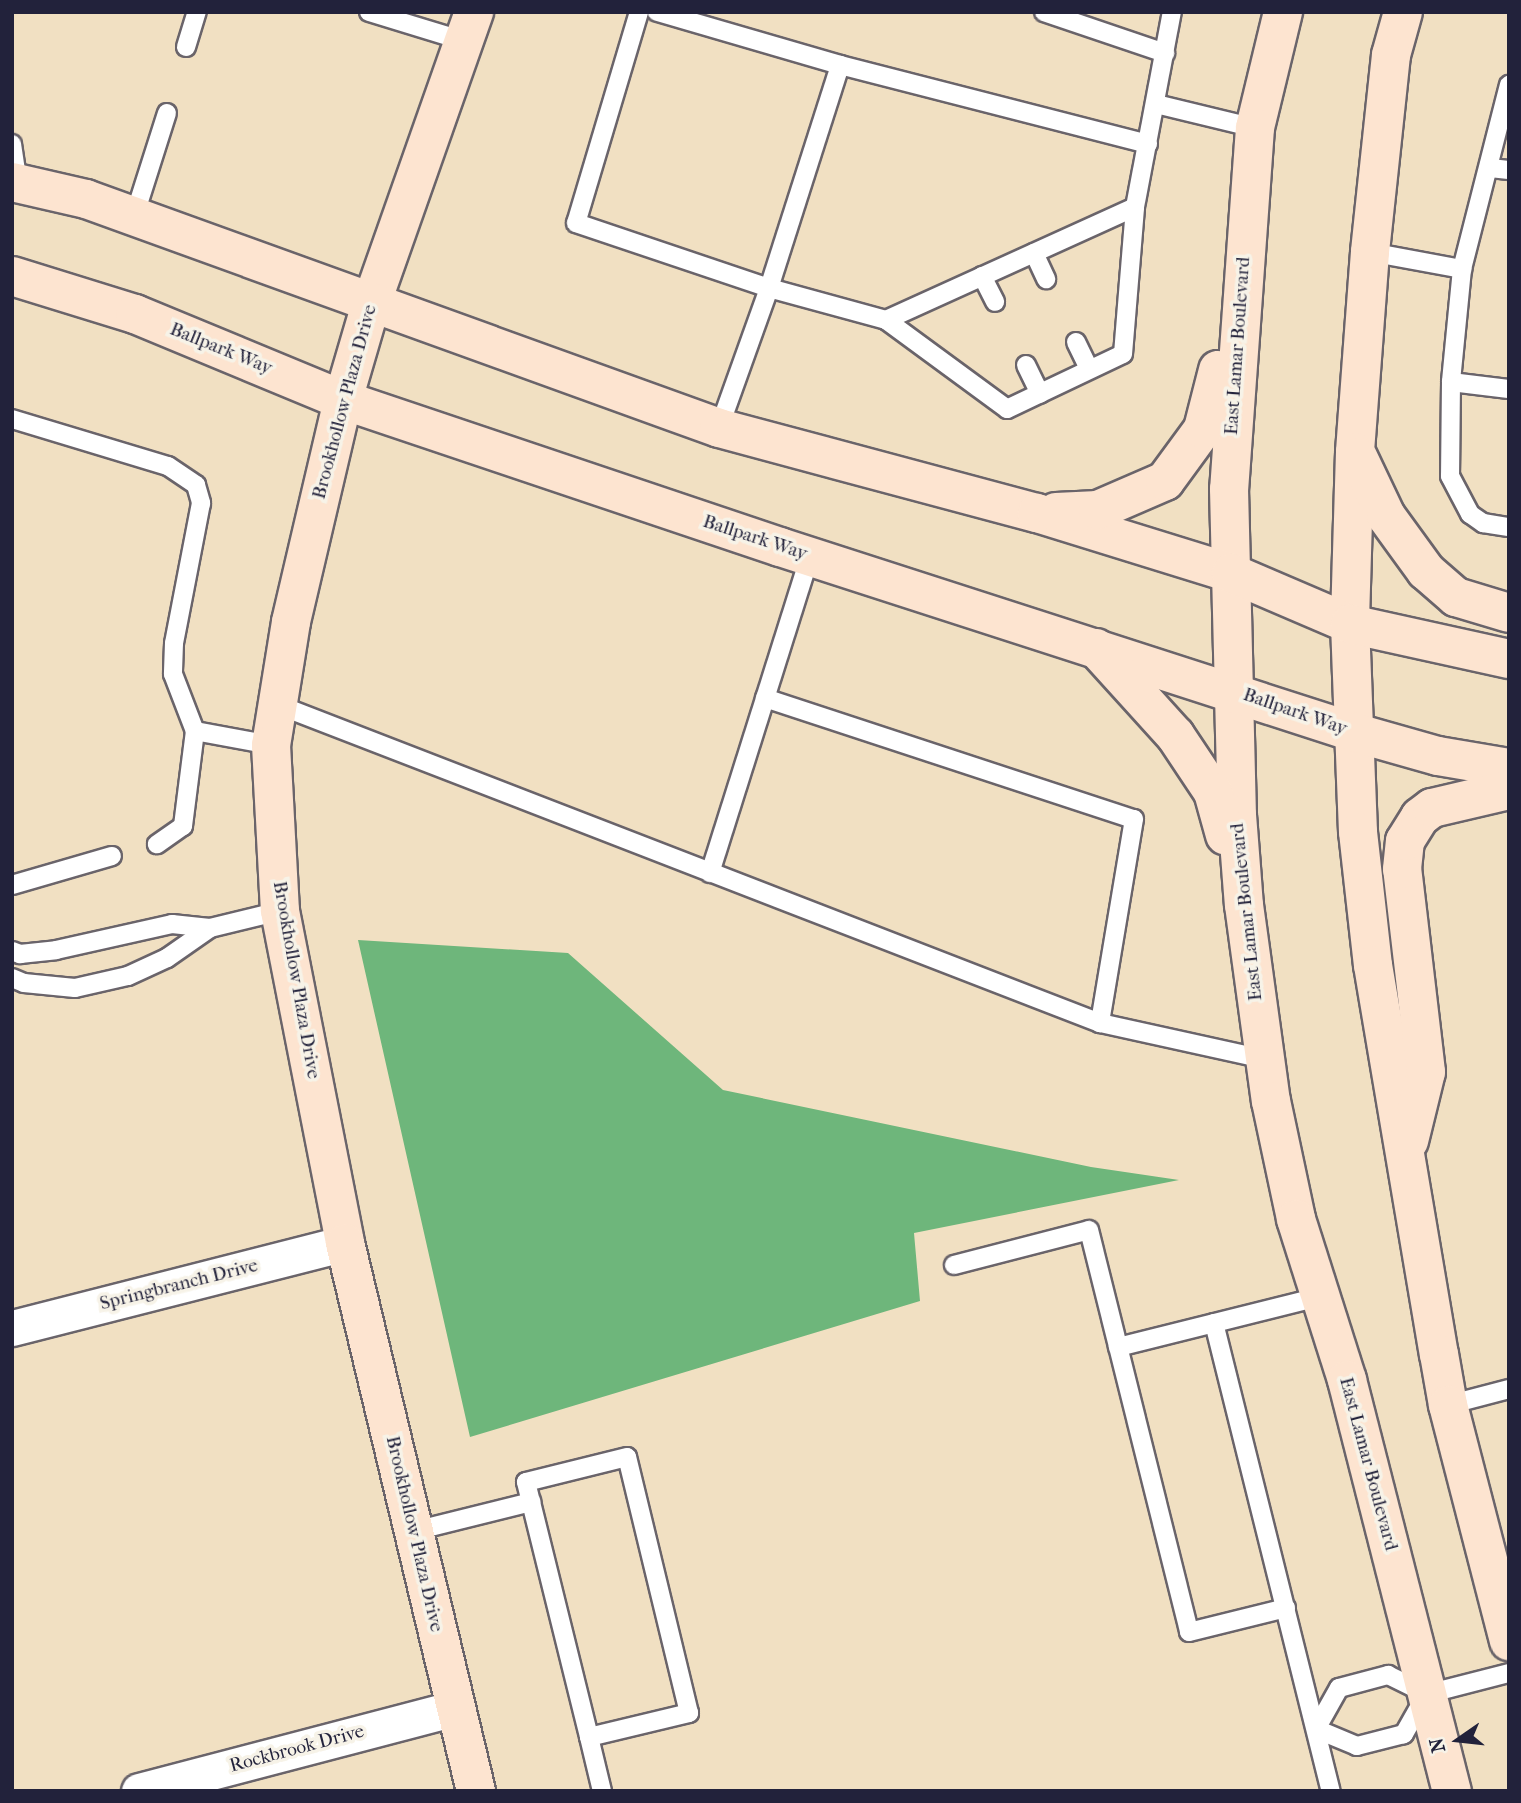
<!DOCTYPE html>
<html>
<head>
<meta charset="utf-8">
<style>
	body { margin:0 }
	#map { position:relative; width:1521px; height:1803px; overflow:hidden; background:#f1e0c2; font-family:"IM FELL French Canon",serif }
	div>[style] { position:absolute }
	.forest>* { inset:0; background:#6eb67b }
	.roads { filter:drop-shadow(2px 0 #6a646a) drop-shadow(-2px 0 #6a646a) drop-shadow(0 2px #6a646a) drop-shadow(0 -2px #6a646a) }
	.lane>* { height:18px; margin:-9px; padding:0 9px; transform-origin:9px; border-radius:9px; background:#fff }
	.street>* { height:35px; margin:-17.5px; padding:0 17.5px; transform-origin:17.5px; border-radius:17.5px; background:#fff }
	.secondary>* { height:38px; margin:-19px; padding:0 19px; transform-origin:19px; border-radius:19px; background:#fde4d0 }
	span { translate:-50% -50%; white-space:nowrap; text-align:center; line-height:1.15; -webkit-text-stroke:7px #f7f3e8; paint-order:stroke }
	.street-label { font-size:19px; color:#22223b }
	.frame { position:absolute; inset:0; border:14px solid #22223b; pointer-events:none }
	.north { position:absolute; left:1423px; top:1705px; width:70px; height:70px; -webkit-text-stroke:5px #f7f3e8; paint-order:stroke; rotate:256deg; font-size:19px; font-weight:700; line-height:28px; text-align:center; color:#22223b }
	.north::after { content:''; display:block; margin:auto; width:24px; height:32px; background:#22223b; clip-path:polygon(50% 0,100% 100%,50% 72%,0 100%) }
</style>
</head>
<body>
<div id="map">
	<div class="forest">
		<div style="clip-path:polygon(358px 940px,568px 953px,723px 1090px,1091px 1167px,1179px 1180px,914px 1233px,920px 1301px,470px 1437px)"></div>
	</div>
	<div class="roads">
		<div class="lane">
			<div style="left:369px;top:12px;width:99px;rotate:17deg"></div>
			<div style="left:639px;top:12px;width:220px;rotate:106.6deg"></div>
			<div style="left:576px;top:223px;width:204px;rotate:18.6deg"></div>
			<div style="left:769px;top:288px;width:234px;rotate:-72.3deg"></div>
			<div style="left:840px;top:65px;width:191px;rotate:-163.8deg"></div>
			<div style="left:1044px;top:12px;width:128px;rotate:18.7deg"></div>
			<div style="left:186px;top:47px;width:37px;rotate:-73deg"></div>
			<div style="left:840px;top:65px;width:318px;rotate:14.4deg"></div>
			<div style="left:1156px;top:104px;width:102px;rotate:13.6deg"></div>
			<div style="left:12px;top:144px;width:40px;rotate:81.5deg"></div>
			<div style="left:1490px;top:168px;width:19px;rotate:6deg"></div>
			<div style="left:134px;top:217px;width:109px;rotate:-72.4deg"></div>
			<div style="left:1370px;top:252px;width:94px;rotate:10.5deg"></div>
			<div style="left:1462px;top:269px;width:190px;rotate:-75.7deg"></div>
			<div style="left:1034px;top:253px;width:29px;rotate:65deg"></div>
			<div style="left:1462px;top:269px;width:114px;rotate:95.6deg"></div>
			<div style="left:1451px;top:382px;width:58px;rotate:6.9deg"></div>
			<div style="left:982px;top:276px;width:29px;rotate:63deg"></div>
			<div style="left:886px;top:320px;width:150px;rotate:36.3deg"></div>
			<div style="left:1007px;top:409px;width:128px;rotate:-25.4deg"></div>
			<div style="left:1123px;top:354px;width:147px;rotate:-85.3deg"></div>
			<div style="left:1076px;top:342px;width:30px;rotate:64deg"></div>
			<div style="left:1026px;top:365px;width:32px;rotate:64deg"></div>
			<div style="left:1451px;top:382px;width:94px;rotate:90.6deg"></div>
			<div style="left:1450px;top:476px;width:43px;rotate:62.2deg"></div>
			<div style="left:1470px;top:514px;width:16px;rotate:35deg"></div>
			<div style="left:1483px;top:523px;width:26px;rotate:9deg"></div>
			<div style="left:12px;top:419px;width:163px;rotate:16.8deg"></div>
			<div style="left:168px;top:466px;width:34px;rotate:34deg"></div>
			<div style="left:196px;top:485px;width:19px;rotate:74deg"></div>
			<div style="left:201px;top:503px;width:143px;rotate:100.9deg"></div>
			<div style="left:174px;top:643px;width:31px;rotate:92deg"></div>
			<div style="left:173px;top:674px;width:61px;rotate:68.9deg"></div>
			<div style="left:195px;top:731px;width:96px;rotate:97.2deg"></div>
			<div style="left:183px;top:826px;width:32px;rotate:145deg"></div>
			<div style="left:719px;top:428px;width:149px;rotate:-70.3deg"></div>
			<div style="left:769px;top:288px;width:121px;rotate:15.3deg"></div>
			<div style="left:886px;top:320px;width:273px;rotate:-24.4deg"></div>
			<div style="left:1135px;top:207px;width:198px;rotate:-79.3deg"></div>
			<div style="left:765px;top:698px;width:388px;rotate:18.2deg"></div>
			<div style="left:1134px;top:819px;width:207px;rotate:99.5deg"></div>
			<div style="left:276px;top:704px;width:884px;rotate:21.16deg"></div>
			<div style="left:1100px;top:1023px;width:168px;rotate:12.4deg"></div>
			<div style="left:195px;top:731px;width:77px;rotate:10.4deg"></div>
			<div style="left:710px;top:873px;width:332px;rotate:-72.5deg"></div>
			<div style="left:12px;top:885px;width:104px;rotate:-16.2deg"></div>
			<div style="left:12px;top:951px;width:9px;rotate:21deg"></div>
			<div style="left:20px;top:954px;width:36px;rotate:-6deg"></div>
			<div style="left:56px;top:950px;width:119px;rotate:-12.6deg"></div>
			<div style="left:172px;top:924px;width:38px;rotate:6deg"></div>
			<div style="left:210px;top:928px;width:72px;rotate:-13.7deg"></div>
			<div style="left:12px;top:978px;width:13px;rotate:23deg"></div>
			<div style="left:24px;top:983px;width:51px;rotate:5.6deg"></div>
			<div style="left:75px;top:988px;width:54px;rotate:-12.8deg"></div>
			<div style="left:128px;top:976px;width:43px;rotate:-24.8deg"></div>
			<div style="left:167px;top:958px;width:52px;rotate:-34.9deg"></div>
			<div style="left:954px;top:1265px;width:139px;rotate:-14.5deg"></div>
			<div style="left:1089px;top:1230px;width:414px;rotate:76deg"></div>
			<div style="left:1189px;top:1632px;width:100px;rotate:-13.9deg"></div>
			<div style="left:1214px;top:1323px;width:482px;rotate:76deg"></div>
			<div style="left:1118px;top:1347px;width:207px;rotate:-14deg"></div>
			<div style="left:1448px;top:1405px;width:63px;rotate:-14.7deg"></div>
			<div style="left:414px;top:1531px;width:121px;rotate:-13.9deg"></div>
			<div style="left:1425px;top:1697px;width:43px;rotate:119.6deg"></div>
			<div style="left:1404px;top:1734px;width:49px;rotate:165.7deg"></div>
			<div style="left:1357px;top:1746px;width:44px;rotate:-157.5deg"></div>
			<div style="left:1316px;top:1729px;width:47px;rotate:-60.7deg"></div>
			<div style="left:1339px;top:1688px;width:51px;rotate:-14.9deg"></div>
			<div style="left:1388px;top:1675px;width:43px;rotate:26deg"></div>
			<div style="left:1427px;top:1694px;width:85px;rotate:-14.4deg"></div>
			<div style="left:589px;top:1737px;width:103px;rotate:-13.5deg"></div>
			<div style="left:689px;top:1713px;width:263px;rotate:-103.6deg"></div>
			<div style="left:627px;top:1457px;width:104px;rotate:166.1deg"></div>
			<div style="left:526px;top:1482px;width:263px;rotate:76.1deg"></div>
			<div style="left:589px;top:1737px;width:56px;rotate:76.5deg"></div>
		</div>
		<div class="street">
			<div style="left:12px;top:1328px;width:344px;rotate:-14.3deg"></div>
			<div style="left:139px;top:1791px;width:328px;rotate:-14.7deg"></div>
		</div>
		<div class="secondary">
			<div style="left:474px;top:12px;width:310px;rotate:109.4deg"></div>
			<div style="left:371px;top:304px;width:100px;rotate:106.3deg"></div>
			<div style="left:343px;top:400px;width:228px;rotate:103.2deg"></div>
			<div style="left:291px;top:622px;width:125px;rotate:99.2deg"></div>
			<div style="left:271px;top:745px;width:166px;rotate:86.9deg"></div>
			<div style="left:280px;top:911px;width:338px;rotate:78.9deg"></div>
			<div style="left:345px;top:1243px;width:563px;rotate:76.56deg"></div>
			<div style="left:1283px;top:12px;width:119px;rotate:103.6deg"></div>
			<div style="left:1255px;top:128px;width:362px;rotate:94.1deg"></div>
			<div style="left:1229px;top:489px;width:326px;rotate:88.6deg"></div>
			<div style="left:1237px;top:815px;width:90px;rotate:85.6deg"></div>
			<div style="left:1244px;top:905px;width:198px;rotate:82.2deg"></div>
			<div style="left:1271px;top:1101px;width:121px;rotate:78deg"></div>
			<div style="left:1296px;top:1219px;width:169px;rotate:72.4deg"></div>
			<div style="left:1347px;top:1380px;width:424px;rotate:75.7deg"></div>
			<div style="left:1403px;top:12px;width:45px;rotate:105.6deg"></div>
			<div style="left:1391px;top:55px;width:198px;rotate:96.1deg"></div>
			<div style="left:1370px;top:252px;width:201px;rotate:94.3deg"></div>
			<div style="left:1355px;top:452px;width:172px;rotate:91.7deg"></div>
			<div style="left:1350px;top:624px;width:208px;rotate:87.8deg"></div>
			<div style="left:1358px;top:832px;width:134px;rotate:83.6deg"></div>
			<div style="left:1373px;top:965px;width:395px;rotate:80.4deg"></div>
			<div style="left:1439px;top:1354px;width:52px;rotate:80deg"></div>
			<div style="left:1448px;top:1405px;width:244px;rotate:75.5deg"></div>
			<div style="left:12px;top:182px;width:76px;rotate:12.9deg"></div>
			<div style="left:86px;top:199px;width:673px;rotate:19.89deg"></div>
			<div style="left:719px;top:428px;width:329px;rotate:15deg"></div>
			<div style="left:1037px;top:513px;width:203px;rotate:17.2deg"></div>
			<div style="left:1231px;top:573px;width:129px;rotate:23.2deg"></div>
			<div style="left:1350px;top:624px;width:163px;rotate:12.4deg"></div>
			<div style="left:12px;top:276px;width:129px;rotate:17.2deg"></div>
			<div style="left:135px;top:314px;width:225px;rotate:22.5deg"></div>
			<div style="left:343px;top:400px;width:461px;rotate:18.6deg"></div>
			<div style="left:780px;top:547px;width:602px;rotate:17.89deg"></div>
			<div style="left:1353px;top:732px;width:88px;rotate:15.8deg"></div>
			<div style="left:1438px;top:756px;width:72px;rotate:9.6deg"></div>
			<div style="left:1358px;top:457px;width:65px;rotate:64.6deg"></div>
			<div style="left:1386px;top:516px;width:68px;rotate:54deg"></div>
			<div style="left:1426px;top:571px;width:40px;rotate:41deg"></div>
			<div style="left:1456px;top:597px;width:55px;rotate:16.8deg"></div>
			<div style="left:1056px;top:512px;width:42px;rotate:-2.7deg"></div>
			<div style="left:1098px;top:510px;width:73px;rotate:-23.4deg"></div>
			<div style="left:1165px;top:481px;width:64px;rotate:-53.8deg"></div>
			<div style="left:1203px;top:429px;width:61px;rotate:-75.7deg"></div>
			<div style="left:1096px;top:648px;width:118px;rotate:47.8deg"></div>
			<div style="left:1175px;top:735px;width:69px;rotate:56.3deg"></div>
			<div style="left:1213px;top:792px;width:45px;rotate:74.4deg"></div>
			<div style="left:1409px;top:1141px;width:71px;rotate:-76.2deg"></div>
			<div style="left:1426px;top:1072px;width:204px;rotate:-96.7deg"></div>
			<div style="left:1402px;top:869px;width:28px;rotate:-84deg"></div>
			<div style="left:1405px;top:841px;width:28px;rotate:-58deg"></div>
			<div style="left:1420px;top:817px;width:15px;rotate:-37deg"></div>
			<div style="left:1432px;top:808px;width:79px;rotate:-13.2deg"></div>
		</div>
	</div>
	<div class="street-label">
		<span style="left:1238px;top:346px;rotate:-86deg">East Lamar Boulevard</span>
		<span style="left:221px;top:349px;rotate:22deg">Ballpark Way</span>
		<span style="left:345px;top:402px;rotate:-75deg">Brookhollow Plaza Drive</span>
		<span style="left:755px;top:538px;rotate:18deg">Ballpark Way</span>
		<span style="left:1295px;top:712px;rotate:19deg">Ballpark Way</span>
		<span style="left:1247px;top:912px;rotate:-96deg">East Lamar Boulevard</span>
		<span style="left:296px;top:980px;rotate:80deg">Brookhollow Plaza Drive</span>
		<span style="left:179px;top:1285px;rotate:-14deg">Springbranch Drive</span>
		<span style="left:1368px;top:1464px;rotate:75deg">East Lamar Boulevard</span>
		<span style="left:414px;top:1534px;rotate:77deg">Brookhollow Plaza Drive</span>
		<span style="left:297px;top:1749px;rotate:-15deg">Rockbrook Drive</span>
	</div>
	<div class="frame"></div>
	<div class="north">N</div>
</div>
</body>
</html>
